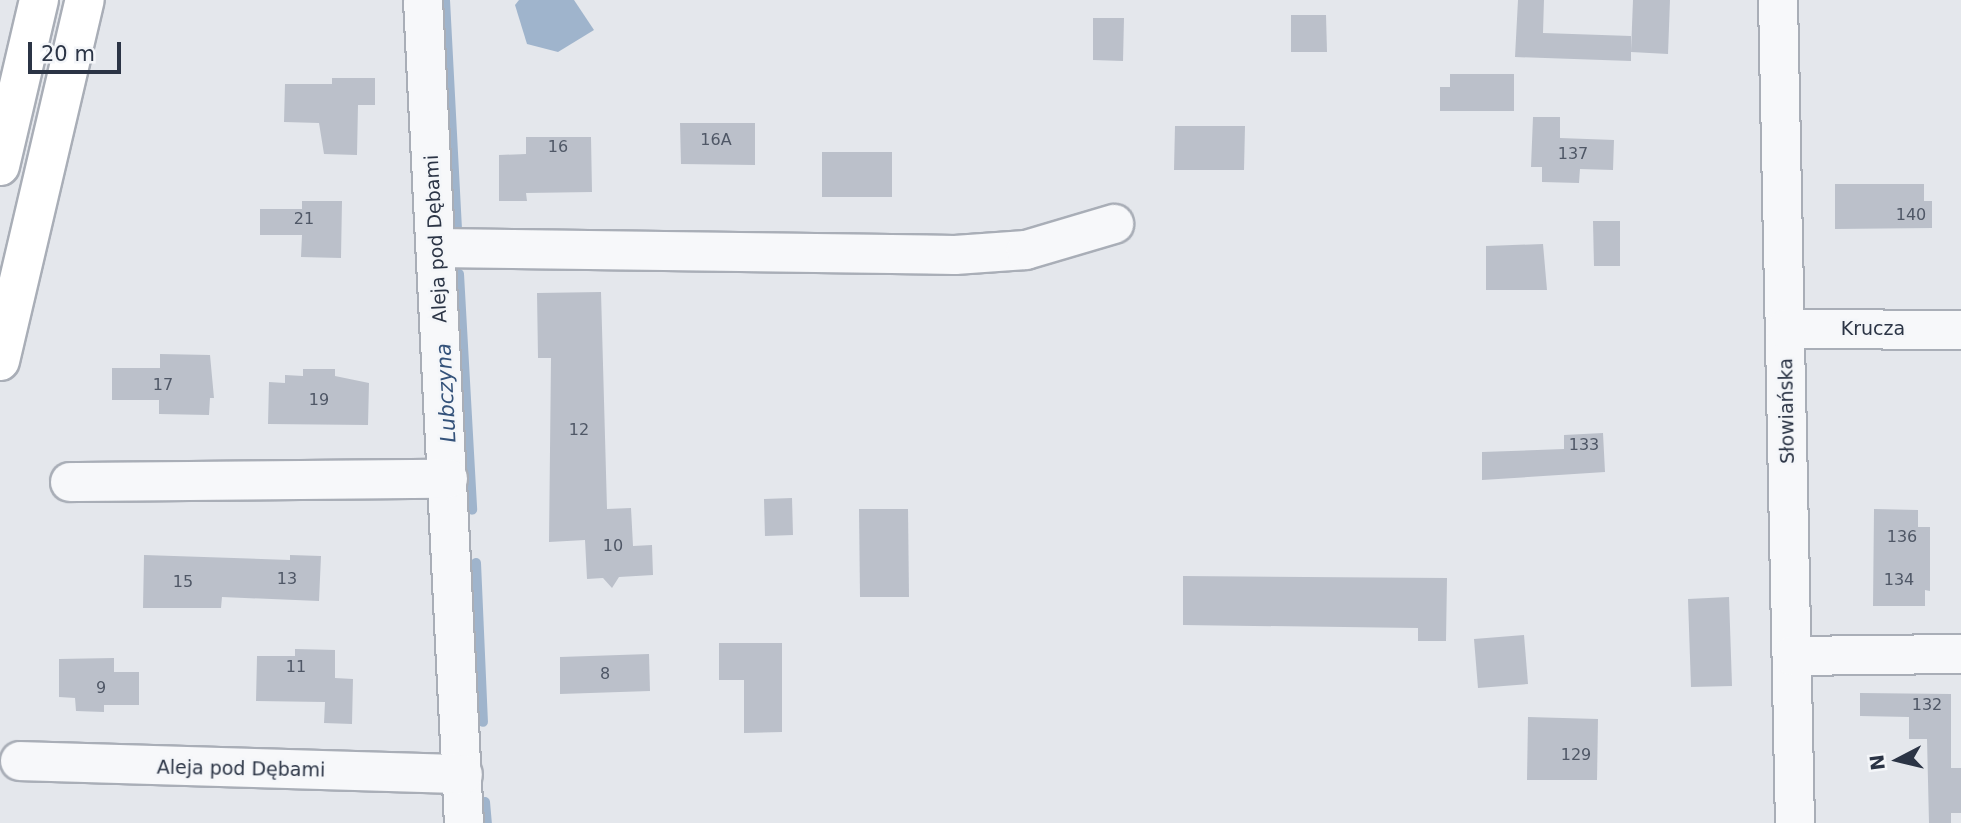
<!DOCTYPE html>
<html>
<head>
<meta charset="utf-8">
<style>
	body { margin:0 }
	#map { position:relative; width:1961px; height:823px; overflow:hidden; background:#e4e7ec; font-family:"DejaVu Sans",sans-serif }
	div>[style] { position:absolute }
	.water>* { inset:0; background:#9fb4cc }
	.stream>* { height:10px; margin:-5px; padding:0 5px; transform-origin:5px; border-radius:5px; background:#9fb4cc }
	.building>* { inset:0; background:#bbc0ca }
	.roads { filter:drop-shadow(2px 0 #a9aeb7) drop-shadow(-2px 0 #a9aeb7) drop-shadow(0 2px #a9aeb7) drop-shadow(0 -2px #a9aeb7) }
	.minor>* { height:38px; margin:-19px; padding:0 19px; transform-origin:19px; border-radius:19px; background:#f7f8fa }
	.major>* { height:38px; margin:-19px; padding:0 19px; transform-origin:19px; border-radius:19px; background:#fff }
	span { translate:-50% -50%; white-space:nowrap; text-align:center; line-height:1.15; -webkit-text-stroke:5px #f4f6f9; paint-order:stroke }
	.number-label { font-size:16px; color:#4f5766 }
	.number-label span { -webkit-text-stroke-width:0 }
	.street-label { font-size:19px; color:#2b3445 }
	.water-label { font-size:21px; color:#34527a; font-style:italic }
	.north { position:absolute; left:1863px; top:725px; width:70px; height:70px; -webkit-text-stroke:5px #f4f6f9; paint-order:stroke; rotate:263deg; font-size:19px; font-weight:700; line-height:28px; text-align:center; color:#2b3445 }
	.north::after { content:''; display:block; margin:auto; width:24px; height:32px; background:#2b3445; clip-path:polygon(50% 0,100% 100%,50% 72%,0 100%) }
	.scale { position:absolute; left:28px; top:42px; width:93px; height:32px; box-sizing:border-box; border:4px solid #2b3445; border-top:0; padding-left:9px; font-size:21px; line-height:24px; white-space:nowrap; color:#2b3445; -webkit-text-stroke:5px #f4f6f9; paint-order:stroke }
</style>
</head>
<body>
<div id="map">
	<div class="water">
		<div style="clip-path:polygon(519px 0,574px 0,594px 30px,558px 52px,527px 44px,515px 5px)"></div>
	</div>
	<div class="stream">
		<div style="left:445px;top:0;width:228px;rotate:87deg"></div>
		<div style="left:459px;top:274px;width:236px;rotate:86.8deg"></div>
		<div style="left:476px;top:563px;width:159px;rotate:87.5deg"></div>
		<div style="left:485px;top:802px;width:21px;rotate:85deg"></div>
	</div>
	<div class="building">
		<div style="clip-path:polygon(1518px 0,1544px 0,1543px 33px,1631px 36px,1631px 61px,1515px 57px)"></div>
		<div style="clip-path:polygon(1633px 0,1670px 0,1668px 54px,1631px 52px)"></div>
		<div style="clip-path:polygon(1291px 15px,1326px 15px,1327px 52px,1291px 52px)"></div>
		<div style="clip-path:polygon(1093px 18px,1124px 18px,1123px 61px,1093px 60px)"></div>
		<div style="clip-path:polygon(1450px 74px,1514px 74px,1514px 111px,1440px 111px,1440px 87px,1450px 87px)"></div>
		<div style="clip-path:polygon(332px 78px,375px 78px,375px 105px,358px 105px,357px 155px,324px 154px,319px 123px,284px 122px,285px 84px,332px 84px)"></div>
		<div style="clip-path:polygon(1533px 117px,1560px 117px,1560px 138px,1614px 140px,1613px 170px,1580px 169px,1579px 183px,1542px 182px,1542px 167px,1531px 167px)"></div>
		<div style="clip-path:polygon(680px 123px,755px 123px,755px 165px,681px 164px)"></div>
		<div style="clip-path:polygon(1175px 126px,1245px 126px,1244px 170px,1174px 170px)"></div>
		<div style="clip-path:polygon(526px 137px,591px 137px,592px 192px,526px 193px,527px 201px,499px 201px,499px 155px,526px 154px)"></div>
		<div style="clip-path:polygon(822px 152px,892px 152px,892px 197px,822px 197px)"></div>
		<div style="clip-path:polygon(1835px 184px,1924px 184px,1924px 201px,1932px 201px,1932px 228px,1835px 229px)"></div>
		<div style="clip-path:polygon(302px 201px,342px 201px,341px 258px,301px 257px,302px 235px,260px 235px,260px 209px,302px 209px)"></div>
		<div style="clip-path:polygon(1593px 221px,1620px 221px,1620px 266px,1594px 266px)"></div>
		<div style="clip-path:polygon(1543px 244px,1547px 290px,1486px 290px,1486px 246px)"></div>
		<div style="clip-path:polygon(601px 292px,607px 509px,631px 508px,633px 546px,652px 545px,653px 575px,619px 577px,612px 588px,603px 578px,587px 579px,585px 540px,549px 542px,551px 358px,538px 358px,537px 293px)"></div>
		<div style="clip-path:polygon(160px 354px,210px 355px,214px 398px,210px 398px,209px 415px,159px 414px,159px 400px,112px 400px,112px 368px,160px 368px)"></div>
		<div style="clip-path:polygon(303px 369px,335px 369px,335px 376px,369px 383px,368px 425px,268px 424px,269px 382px,285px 383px,285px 375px,303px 376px)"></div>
		<div style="clip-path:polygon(1603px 433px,1605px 472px,1482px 480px,1482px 452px,1564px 449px,1564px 435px)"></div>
		<div style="clip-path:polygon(792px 498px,793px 535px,765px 536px,764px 499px)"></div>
		<div style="clip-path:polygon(859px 509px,908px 509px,909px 597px,860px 597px)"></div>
		<div style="clip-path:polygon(1874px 509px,1918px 510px,1918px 527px,1930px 527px,1930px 591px,1925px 590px,1925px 606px,1873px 606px)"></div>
		<div style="clip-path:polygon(144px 555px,290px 560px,290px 555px,321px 556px,319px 601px,222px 597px,221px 608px,143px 608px)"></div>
		<div style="clip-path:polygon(1183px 576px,1447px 578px,1446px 641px,1418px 641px,1418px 628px,1183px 625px)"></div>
		<div style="clip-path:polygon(1729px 597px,1732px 686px,1691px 687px,1688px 599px)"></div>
		<div style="clip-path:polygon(1524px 635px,1528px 684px,1478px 688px,1474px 639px)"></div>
		<div style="clip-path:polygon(719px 643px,782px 643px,782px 732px,744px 733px,744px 680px,719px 680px)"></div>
		<div style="clip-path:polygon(295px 649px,335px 650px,335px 678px,353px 679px,352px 724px,324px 723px,325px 702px,256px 701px,257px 656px,295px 656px)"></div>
		<div style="clip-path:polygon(649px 654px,650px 691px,560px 694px,560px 657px)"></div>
		<div style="clip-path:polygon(114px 658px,114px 672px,139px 672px,139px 705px,104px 705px,104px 712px,76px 711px,75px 698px,59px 697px,59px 659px)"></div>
		<div style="clip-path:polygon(1860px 693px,1951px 694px,1951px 768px,1961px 768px,1961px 813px,1951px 813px,1951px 823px,1929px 823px,1927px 739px,1909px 739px,1909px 717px,1860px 716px)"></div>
		<div style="clip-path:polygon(1528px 717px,1598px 719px,1597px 780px,1527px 780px)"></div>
	</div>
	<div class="roads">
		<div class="minor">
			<div style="left:423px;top:0;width:824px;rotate:87.15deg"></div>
			<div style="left:1778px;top:0;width:823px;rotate:88.82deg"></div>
			<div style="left:437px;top:248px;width:518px;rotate:0.77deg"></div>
			<div style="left:955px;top:255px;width:71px;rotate:-4deg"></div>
			<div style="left:1026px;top:250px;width:92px;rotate:-16.5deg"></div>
			<div style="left:1786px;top:329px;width:175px;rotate:0.3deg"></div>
			<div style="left:70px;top:482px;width:378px;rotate:-0.5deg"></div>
			<div style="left:1792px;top:656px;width:169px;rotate:-0.7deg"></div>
			<div style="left:20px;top:761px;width:443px;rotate:1.7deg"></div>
		</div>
		<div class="major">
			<div style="left:0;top:166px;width:171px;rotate:-76.8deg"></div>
			<div style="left:0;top:361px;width:371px;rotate:-76.8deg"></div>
		</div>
	</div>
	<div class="number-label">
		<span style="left:716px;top:140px">16A</span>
		<span style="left:558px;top:147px">16</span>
		<span style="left:1573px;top:154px">137</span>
		<span style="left:1911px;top:215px">140</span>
		<span style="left:304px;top:219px">21</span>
		<span style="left:163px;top:385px">17</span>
		<span style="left:319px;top:400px">19</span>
		<span style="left:579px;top:430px">12</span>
		<span style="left:1584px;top:445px">133</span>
		<span style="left:1902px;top:537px">136</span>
		<span style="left:613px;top:546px">10</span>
		<span style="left:287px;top:579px">13</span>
		<span style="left:1899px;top:580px">134</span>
		<span style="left:183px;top:582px">15</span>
		<span style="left:296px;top:667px">11</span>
		<span style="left:605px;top:674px">8</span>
		<span style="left:101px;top:688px">9</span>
		<span style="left:1927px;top:705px">132</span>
		<span style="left:1576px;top:755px">129</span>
	</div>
	<div class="street-label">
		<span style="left:436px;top:239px;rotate:-93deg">Aleja pod Dębami</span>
		<span style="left:1873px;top:329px">Krucza</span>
		<span style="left:1787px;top:411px;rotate:-91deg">Słowiańska</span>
		<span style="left:241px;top:769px;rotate:1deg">Aleja pod Dębami</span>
	</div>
	<div class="water-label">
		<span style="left:446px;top:393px;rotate:-93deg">Lubczyna</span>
	</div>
	<div class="north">N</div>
	<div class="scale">20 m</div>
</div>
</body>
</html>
